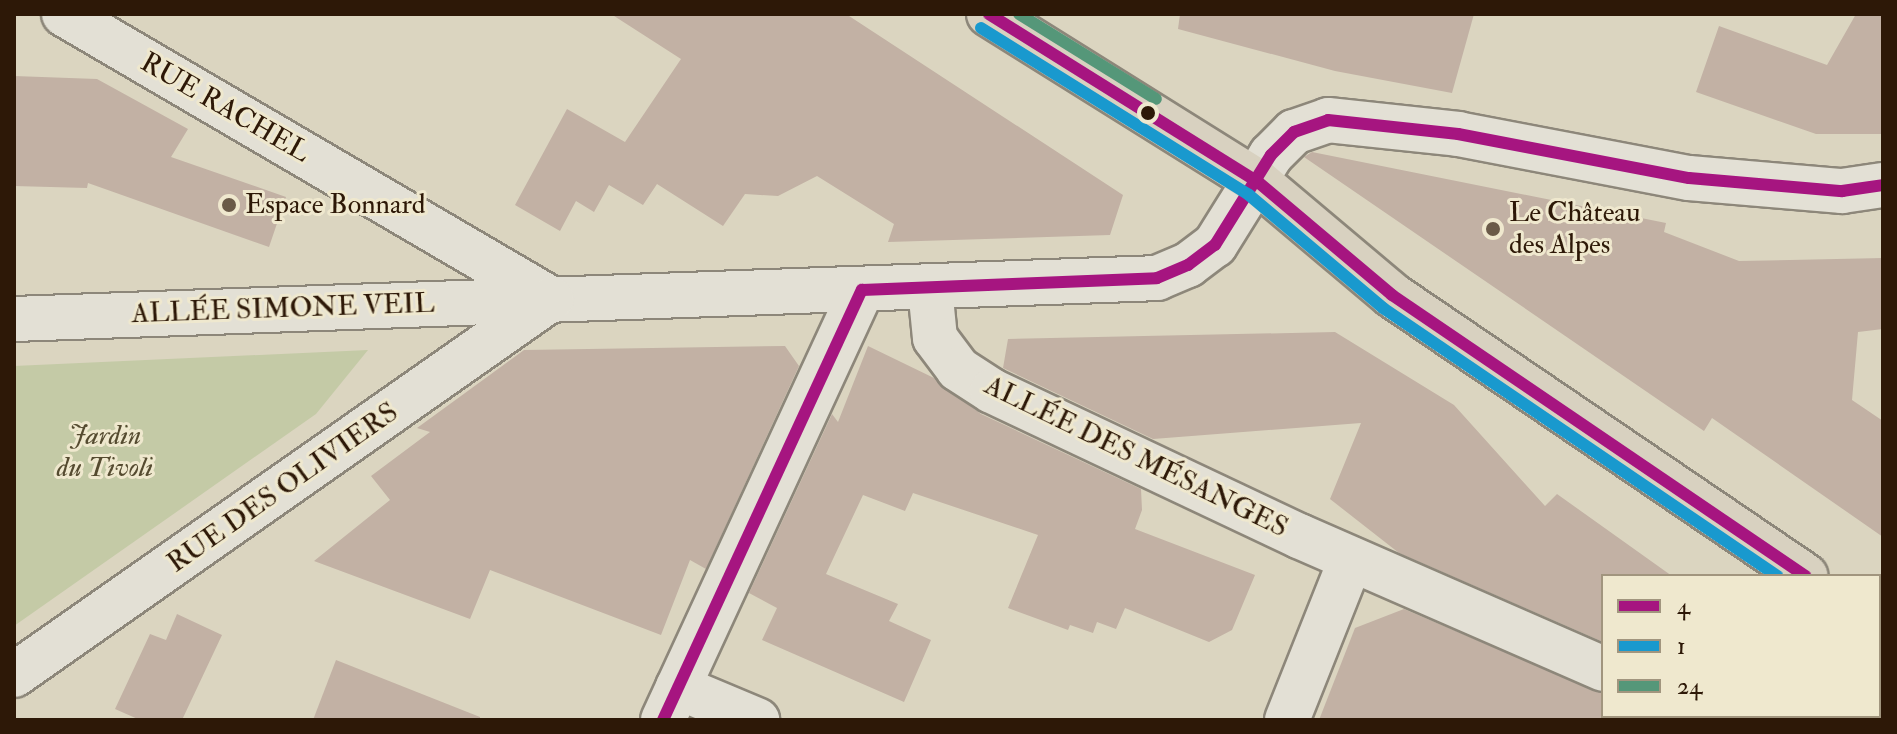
<!DOCTYPE html>
<html>
<head>
<meta charset="utf-8">
<style>
	body { margin:0 }
	#map { position:relative; width:1897px; height:734px; overflow:hidden; background:#dbd5c0; font-family:"IM FELL Double Pica",serif }
	div>[style] { position:absolute }
	.green>* { inset:0; background:#c4caa6 }
	.building>* { inset:0; background:#c2b1a4 }
	.roads { filter:drop-shadow(2px 0 #8d877a) drop-shadow(-2px 0 #8d877a) drop-shadow(0 2px #8d877a) drop-shadow(0 -2px #8d877a) }
	.minor>* { height:44px; margin:-22px; padding:0 22px; transform-origin:22px; border-radius:22px; background:#e3e0d5 }
	.major>* { height:44px; margin:-22px; padding:0 22px; transform-origin:22px; border-radius:22px; background:#d8d1c0 }
	.bus-1>* { height:12px; margin:-6px; padding:0 6px; transform-origin:6px; border-radius:6px; background:#a61580 }
	.bus-2>* { height:12px; margin:-6px; padding:0 6px; transform-origin:6px; border-radius:6px; background:#1999ce }
	.bus-3>* { height:12px; margin:-6px; padding:0 6px; transform-origin:6px; border-radius:6px; background:#559779 }
	.dots>* { width:22px; height:22px; translate:-50% -50%; box-sizing:border-box; border:4px solid #efe8ce; border-radius:50% }
	span { translate:-50% -50%; white-space:nowrap; text-align:center; line-height:1.15; -webkit-text-stroke:6px #efe8ce; paint-order:stroke }
	.street-label { font-size:28px; color:#2d1807 }
	.poi-label { font-size:28px; color:#2d1807 }
	.left { translate:0 -50%; text-align:left }
	.park-label { font-size:28px; color:#554b30; font-style:italic }
	.frame { position:absolute; inset:0; border:16px solid #2d1807; pointer-events:none }
	.legend { position:absolute; left:1601px; top:574px; width:280px; height:144px; box-sizing:border-box; background:#efe8ce; border:2px solid #a1957e; margin:0; padding:10px 14px; list-style:none; font-size:24px; color:#2d1807 }
	.legend li { display:flex; align-items:center; gap:16px; height:40px }
	.legend b { width:40px; border:2px solid #a1957e }
</style>
</head>
<body>
<div id="map">
	<div class="green">
		<div style="clip-path:polygon(368px 350px,316px 414px,14px 626px,14px 366px)"></div>
	</div>
	<div class="building">
		<div style="clip-path:polygon(611px 14px,846px 14px,1123px 195px,1110px 235px,888px 242px,894px 224px,817px 176px,778px 196px,745px 194px,723px 226px,657px 184px,643px 205px,609px 185px,594px 212px,576px 201px,560px 231px,515px 205px,567px 109px,625px 142px,681px 59px)"></div>
		<div style="clip-path:polygon(1180px 14px,1474px 14px,1452px 93px,1335px 71px,1178px 29px)"></div>
		<div style="clip-path:polygon(1856px 14px,1883px 14px,1883px 134px,1816px 134px,1696px 92px,1719px 26px,1827px 65px)"></div>
		<div style="clip-path:polygon(14px 76px,97px 79px,188px 129px,171px 157px,286px 197px,269px 247px,88px 183px,87px 188px,14px 186px)"></div>
		<div style="clip-path:polygon(1312px 152px,1666px 223px,1664px 232px,1739px 261px,1883px 258px,1883px 329px,1858px 332px,1852px 400px,1883px 421px,1883px 537px,1712px 418px,1704px 431px,1304px 157px)"></div>
		<div style="clip-path:polygon(1335px 332px,1454px 405px,1545px 506px,1557px 494px,1672px 576px,1603px 576px,1603px 642px,1399px 553px,1330px 499px,1361px 423px,1153px 439px,1003px 368px,1008px 339px)"></div>
		<div style="clip-path:polygon(785px 346px,799px 366px,706px 569px,690px 560px,661px 635px,490px 570px,470px 619px,314px 561px,390px 500px,371px 476px,430px 432px,417px 428px,524px 350px)"></div>
		<div style="clip-path:polygon(868px 346px,934px 378px,981px 414px,1141px 489px,1142px 510px,1135px 529px,1255px 575px,1232px 630px,1209px 642px,1125px 608px,1116px 629px,1097px 622px,1093px 633px,1070px 625px,1068px 630px,1008px 608px,1038px 535px,913px 493px,905px 511px,863px 495px,826px 574px,898px 604px,889px 621px,931px 640px,904px 702px,762px 640px,777px 608px,749px 593px,832px 414px,838px 422px)"></div>
		<div style="clip-path:polygon(1404px 609px,1603px 694px,1603px 720px,1319px 720px,1355px 628px)"></div>
		<div style="clip-path:polygon(177px 614px,222px 635px,182px 720px,140px 720px,115px 709px,150px 634px,166px 640px)"></div>
		<div style="clip-path:polygon(336px 660px,480px 717px,480px 720px,313px 720px)"></div>
	</div>
	<div class="roads">
		<div class="minor">
			<div style="left:64px;top:14px;width:564px;rotate:30.34deg"></div>
			<div style="left:930px;top:288px;width:50px;rotate:84.3deg"></div>
			<div style="left:935px;top:338px;width:39px;rotate:53deg"></div>
			<div style="left:958px;top:369px;width:40px;rotate:32.9deg"></div>
			<div style="left:992px;top:391px;width:340px;rotate:25.3deg"></div>
			<div style="left:1299px;top:536px;width:332px;rotate:23.6deg"></div>
			<div style="left:14px;top:319px;width:1144px;rotate:-2.05deg"></div>
			<div style="left:1157px;top:278px;width:34px;rotate:-23deg"></div>
			<div style="left:1188px;top:265px;width:34px;rotate:-37deg"></div>
			<div style="left:1215px;top:245px;width:106px;rotate:-58.1deg"></div>
			<div style="left:1271px;top:155px;width:33px;rotate:-45deg"></div>
			<div style="left:1294px;top:132px;width:36px;rotate:-19deg"></div>
			<div style="left:1328px;top:120px;width:131px;rotate:6.1deg"></div>
			<div style="left:1458px;top:134px;width:235px;rotate:10.8deg"></div>
			<div style="left:1689px;top:178px;width:154px;rotate:4.9deg"></div>
			<div style="left:1842px;top:191px;width:41px;rotate:-8.3deg"></div>
			<div style="left:14px;top:675px;width:656px;rotate:-35deg"></div>
			<div style="left:678px;top:687px;width:86px;rotate:22.7deg"></div>
			<div style="left:1714px;top:716px;width:12px;rotate:20deg"></div>
			<div style="left:663px;top:720px;width:474px;rotate:-65.2deg"></div>
			<div style="left:1287px;top:720px;width:173px;rotate:-68.3deg"></div>
		</div>
		<div class="major">
			<div style="left:989px;top:14px;width:317px;rotate:32deg"></div>
			<div style="left:1258px;top:182px;width:175px;rotate:40.1deg"></div>
			<div style="left:1392px;top:295px;width:500px;rotate:34.2deg"></div>
			<div style="left:1879px;top:629px;width:5px;rotate:37deg"></div>
		</div>
	</div>
	<div class="bus-1">
		<div style="left:989px;top:14px;width:317px;rotate:32deg"></div>
		<div style="left:1258px;top:182px;width:175px;rotate:40.1deg"></div>
		<div style="left:1392px;top:295px;width:500px;rotate:34.2deg"></div>
		<div style="left:663px;top:720px;width:474px;rotate:-65.2deg"></div>
		<div style="left:862px;top:290px;width:295px;rotate:-2.3deg"></div>
		<div style="left:1157px;top:278px;width:34px;rotate:-23deg"></div>
		<div style="left:1188px;top:265px;width:34px;rotate:-37deg"></div>
		<div style="left:1215px;top:245px;width:106px;rotate:-58.1deg"></div>
		<div style="left:1271px;top:155px;width:33px;rotate:-45deg"></div>
		<div style="left:1294px;top:132px;width:36px;rotate:-19deg"></div>
		<div style="left:1328px;top:120px;width:131px;rotate:6.1deg"></div>
		<div style="left:1458px;top:134px;width:235px;rotate:10.8deg"></div>
		<div style="left:1689px;top:178px;width:154px;rotate:4.9deg"></div>
		<div style="left:1842px;top:191px;width:41px;rotate:-8.3deg"></div>
	</div>
	<div class="bus-2">
		<div style="left:981px;top:28px;width:316px;rotate:31.9deg"></div>
		<div style="left:1249px;top:195px;width:175px;rotate:40.1deg"></div>
		<div style="left:1383px;top:308px;width:477px;rotate:34.2deg"></div>
	</div>
	<div class="bus-3">
		<div style="left:1019px;top:14px;width:161px;rotate:31.8deg"></div>
	</div>
	<div class="dots">
		<div style="left:1148px;top:113px;background:#2d1807"></div>
		<div style="left:229px;top:205px;background:#6a5a48"></div>
		<div style="left:1493px;top:229px;background:#6a5a48"></div>
	</div>
	<div class="street-label">
		<span style="left:225px;top:108px;rotate:30deg">RUE RACHEL</span>
		<span style="left:283px;top:309px;rotate:-2deg">ALLÉE SIMONE VEIL</span>
		<span style="left:1136px;top:457px;rotate:26deg">ALLÉE DES MÉSANGES</span>
		<span style="left:283px;top:488px;rotate:-35deg">RUE DES OLIVIERS</span>
	</div>
	<div class="poi-label">
		<span class="left" style="left:245px;top:205px">Espace Bonnard</span>
		<span class="left" style="left:1509px;top:229px">Le Château<br>des Alpes</span>
	</div>
	<div class="park-label">
		<span style="left:105px;top:452px">Jardin<br>du Tivoli</span>
	</div>
	<div class="frame"></div>
	<ul class="legend">
	<li><b style="height:10px;background:#a61580"></b>4</li>
	<li><b style="height:10px;background:#1999ce"></b>1</li>
	<li><b style="height:10px;background:#559779"></b>24</li>
	</ul>
</div>
</body>
</html>
